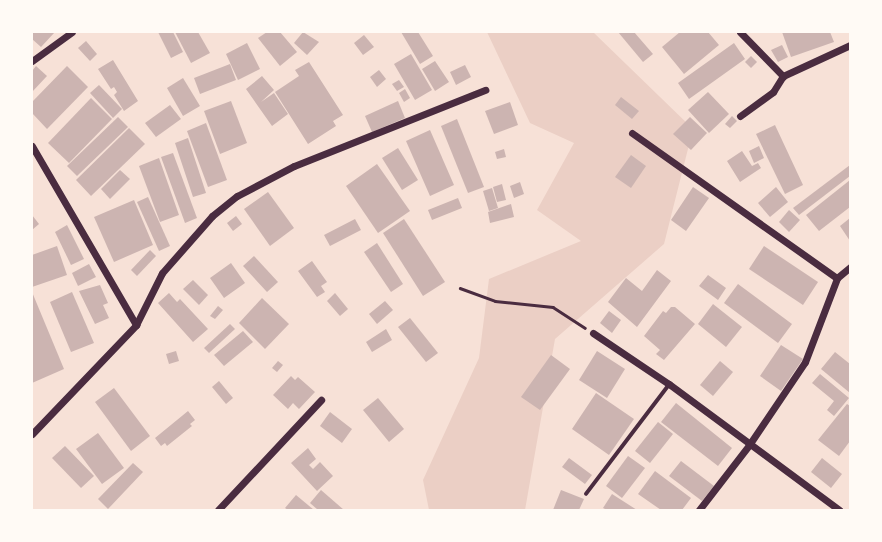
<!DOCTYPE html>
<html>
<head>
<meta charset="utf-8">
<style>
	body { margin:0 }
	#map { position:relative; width:882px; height:542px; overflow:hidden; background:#f7e1d7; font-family:"Noto Sans",sans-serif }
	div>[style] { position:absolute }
	.green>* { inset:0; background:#ebcfc5 }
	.building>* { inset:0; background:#ccb4b1 }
	.path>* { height:2.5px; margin:-1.25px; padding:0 1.25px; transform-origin:1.25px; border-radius:1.25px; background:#4a2c40 }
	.service>* { height:3.5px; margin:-1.75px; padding:0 1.75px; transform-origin:1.75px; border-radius:1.75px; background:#4a2c40 }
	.minor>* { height:7px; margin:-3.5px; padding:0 3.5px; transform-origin:3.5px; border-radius:3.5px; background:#4a2c40 }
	span { translate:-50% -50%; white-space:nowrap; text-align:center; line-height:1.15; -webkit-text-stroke:6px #fffaf5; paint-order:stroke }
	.frame { position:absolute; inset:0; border:33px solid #fffaf5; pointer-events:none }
</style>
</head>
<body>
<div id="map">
	<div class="green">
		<div style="clip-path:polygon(487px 32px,593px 32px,693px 129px,664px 244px,555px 339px,525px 510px,429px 510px,423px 480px,479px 358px,489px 279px,581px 241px,537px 210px,574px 143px,530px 123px)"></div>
	</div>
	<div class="building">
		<div style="clip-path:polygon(32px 32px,55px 32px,41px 47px,32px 39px)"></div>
		<div style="clip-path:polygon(158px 32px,173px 32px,183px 52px,171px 58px)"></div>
		<div style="clip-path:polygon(175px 32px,198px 32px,210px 53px,191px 63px)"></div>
		<div style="clip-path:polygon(267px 32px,280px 32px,297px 52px,280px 66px,258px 38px)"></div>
		<div style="clip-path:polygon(303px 32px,319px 42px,307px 55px,294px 43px)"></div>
		<div style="clip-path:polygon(401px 32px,418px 32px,433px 56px,420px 64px)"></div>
		<div style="clip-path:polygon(618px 32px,634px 32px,653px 54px,643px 62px)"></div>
		<div style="clip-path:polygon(680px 32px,708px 32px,719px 45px,684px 74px,662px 47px)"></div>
		<div style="clip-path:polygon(782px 32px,830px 32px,834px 42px,791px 57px)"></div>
		<div style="clip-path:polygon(364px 35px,374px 47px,363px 55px,354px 43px)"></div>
		<div style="clip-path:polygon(86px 41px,97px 54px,90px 61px,78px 48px)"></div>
		<div style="clip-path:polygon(247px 43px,260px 69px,238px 80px,226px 54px)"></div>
		<div style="clip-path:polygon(734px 43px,745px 59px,689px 99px,678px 83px)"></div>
		<div style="clip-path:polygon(782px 45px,788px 57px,778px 62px,771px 50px)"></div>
		<div style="clip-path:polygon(411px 54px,432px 90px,415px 100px,394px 64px)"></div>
		<div style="clip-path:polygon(751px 56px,757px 62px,751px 68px,745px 62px)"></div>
		<div style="clip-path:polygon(113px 60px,138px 101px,124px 111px,114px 95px,117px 92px,114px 87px,111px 89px,98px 69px)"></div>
		<div style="clip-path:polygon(435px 61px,449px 82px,435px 91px,422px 69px)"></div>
		<div style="clip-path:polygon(309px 62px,343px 115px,333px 121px,336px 126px,308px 144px,275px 92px,299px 76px,295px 70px)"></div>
		<div style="clip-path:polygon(230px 64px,236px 80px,200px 94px,194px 78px)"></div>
		<div style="clip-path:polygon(465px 65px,471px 77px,456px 85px,450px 72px)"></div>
		<div style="clip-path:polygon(36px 66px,47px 76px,32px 92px,32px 71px)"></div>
		<div style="clip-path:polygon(67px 66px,88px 87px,47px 129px,32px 113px,32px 102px)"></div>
		<div style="clip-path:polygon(379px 70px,386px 79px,377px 87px,370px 77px)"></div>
		<div style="clip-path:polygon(262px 76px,274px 90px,261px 102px,274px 93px,288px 114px,272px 126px,246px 89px)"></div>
		<div style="clip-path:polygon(183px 78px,200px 106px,183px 116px,167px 88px)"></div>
		<div style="clip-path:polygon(399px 80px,404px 87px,397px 91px,392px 84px)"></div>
		<div style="clip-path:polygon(99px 85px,122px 109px,113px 118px,90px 93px)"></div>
		<div style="clip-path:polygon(405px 89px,410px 98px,404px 102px,399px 93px)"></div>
		<div style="clip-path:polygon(708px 92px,729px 114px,709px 133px,688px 110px)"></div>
		<div style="clip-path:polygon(621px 97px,639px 111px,632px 119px,615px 105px)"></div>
		<div style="clip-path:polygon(91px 98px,112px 119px,69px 163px,48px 143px)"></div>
		<div style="clip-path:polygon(231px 101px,247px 143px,220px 154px,204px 111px)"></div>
		<div style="clip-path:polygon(398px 101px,405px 118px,372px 132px,365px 116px)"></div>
		<div style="clip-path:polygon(510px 102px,518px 125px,494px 134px,485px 111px)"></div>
		<div style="clip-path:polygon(170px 105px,181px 119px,156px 137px,145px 123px)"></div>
		<div style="clip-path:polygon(732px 116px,737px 121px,730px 128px,725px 124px)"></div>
		<div style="clip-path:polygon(118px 117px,128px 127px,77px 176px,67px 166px)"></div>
		<div style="clip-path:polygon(690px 117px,707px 133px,691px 150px,673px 134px)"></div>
		<div style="clip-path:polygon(457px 119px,484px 187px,468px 193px,441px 126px)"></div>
		<div style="clip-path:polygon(206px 123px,227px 180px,208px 187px,187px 131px)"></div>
		<div style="clip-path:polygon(775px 125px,803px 185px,785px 194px,756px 134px)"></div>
		<div style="clip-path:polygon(129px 128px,145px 144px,91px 196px,76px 180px)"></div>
		<div style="clip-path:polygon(430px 130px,454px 185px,430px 196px,406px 141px)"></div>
		<div style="clip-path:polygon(188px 138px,206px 193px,193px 197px,175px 143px)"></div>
		<div style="clip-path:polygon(759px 146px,764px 158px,754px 163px,749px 151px)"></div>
		<div style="clip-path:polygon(398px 148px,418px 180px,402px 190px,382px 158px)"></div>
		<div style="clip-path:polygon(504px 149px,506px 157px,497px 159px,495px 152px)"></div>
		<div style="clip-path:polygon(742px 151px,752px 166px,758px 163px,761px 168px,740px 182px,727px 161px)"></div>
		<div style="clip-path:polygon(173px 153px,197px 218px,185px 223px,161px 157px)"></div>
		<div style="clip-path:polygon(631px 155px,646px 166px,631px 188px,615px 177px)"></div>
		<div style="clip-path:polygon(159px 158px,179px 215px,160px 222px,139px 166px)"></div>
		<div style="clip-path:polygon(377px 164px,410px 211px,378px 233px,346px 186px)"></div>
		<div style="clip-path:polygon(850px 165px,850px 176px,799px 215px,793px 208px)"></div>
		<div style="clip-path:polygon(120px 170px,130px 179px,110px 199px,101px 189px)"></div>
		<div style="clip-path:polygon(850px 180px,850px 207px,819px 231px,806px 215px)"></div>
		<div style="clip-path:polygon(520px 182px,524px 194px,514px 198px,510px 186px)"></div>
		<div style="clip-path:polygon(502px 184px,506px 200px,497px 202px,493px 187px)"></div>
		<div style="clip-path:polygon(693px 187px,709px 198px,686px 231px,671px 220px)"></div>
		<div style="clip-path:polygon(776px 187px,788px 202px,770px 217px,758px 203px)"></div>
		<div style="clip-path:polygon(492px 188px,498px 208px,489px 211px,483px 191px)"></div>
		<div style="clip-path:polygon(268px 192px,294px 228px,270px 246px,244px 209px)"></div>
		<div style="clip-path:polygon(148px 197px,170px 246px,159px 251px,137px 202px)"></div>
		<div style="clip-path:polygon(458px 198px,462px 208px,432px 220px,428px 210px)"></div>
		<div style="clip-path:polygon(134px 200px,153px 245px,114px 262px,94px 217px)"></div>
		<div style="clip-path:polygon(511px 204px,514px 217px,490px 223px,488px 212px)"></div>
		<div style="clip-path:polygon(789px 210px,800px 220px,789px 232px,779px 222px)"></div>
		<div style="clip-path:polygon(32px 215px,39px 224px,32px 230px)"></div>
		<div style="clip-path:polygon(236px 216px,242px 224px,233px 231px,227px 223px)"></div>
		<div style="clip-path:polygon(850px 218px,850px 241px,840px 226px)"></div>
		<div style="clip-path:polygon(355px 219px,361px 230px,330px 246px,324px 235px)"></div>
		<div style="clip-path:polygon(404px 219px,445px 282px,423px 296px,383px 233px)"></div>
		<div style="clip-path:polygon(67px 225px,84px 259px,71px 265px,55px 232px)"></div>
		<div style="clip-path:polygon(377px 243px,403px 284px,391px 292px,364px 252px)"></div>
		<div style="clip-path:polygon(57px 246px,67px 275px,32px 287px,32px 255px)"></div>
		<div style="clip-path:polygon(764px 246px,818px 282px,803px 305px,749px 269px)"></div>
		<div style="clip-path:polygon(150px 250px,156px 256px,137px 276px,131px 270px)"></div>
		<div style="clip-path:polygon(254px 256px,278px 282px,267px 292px,243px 266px)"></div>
		<div style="clip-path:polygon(312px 261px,327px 282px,321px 286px,325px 292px,317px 297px,298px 271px)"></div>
		<div style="clip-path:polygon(231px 263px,245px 283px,224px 298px,210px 278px)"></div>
		<div style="clip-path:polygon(89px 264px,96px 277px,78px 286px,72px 273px)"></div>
		<div style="clip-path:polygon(657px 270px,671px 281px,637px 327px,608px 302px,626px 278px,642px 291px)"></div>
		<div style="clip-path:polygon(708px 275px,726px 288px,718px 300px,699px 286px)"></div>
		<div style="clip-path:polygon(193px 280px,208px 295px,199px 305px,183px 289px)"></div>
		<div style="clip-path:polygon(738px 284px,792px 324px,778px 343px,724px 303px)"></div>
		<div style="clip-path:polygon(100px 285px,108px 303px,103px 305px,109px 318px,95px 324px,79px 291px)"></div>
		<div style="clip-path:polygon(32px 292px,64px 369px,32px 383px)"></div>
		<div style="clip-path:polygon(72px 292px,94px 343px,71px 352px,50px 302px)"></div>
		<div style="clip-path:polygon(169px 293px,177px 302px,180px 299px,208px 329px,193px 342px,158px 303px)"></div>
		<div style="clip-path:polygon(335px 293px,348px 309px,340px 316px,327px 301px)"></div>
		<div style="clip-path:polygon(262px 298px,289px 324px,265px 349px,239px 323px)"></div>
		<div style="clip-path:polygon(385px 301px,393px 310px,377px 324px,369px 314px)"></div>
		<div style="clip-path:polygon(713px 304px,742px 327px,726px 347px,698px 324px)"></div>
		<div style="clip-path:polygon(218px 306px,223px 310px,215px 319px,210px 316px)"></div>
		<div style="clip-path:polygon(671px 307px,675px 307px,695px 324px,664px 360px,656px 354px,660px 350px,644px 336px,663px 311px,666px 313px)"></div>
		<div style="clip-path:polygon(609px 311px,621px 320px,612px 333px,600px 323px)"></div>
		<div style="clip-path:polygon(410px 318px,438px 353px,426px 362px,398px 327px)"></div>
		<div style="clip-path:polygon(230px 324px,235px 329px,209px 353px,204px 348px)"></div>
		<div style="clip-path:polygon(386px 329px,392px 340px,372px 352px,366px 342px)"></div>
		<div style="clip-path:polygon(243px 331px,253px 342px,224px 366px,214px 355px)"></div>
		<div style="clip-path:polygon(781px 345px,803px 359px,781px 391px,760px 376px)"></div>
		<div style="clip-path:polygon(176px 351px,179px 361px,169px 364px,166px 354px)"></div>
		<div style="clip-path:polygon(597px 351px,625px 369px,607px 398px,579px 380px)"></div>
		<div style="clip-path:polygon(835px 352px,850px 364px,850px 393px,821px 369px)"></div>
		<div style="clip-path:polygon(551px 355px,570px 369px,540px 410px,521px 397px)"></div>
		<div style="clip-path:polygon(278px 361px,283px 365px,277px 372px,272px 368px)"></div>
		<div style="clip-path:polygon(720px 361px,733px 372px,713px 396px,700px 385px)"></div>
		<div style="clip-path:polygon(820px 374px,849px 398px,834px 416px,827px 410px,834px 401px,812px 383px)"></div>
		<div style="clip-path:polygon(291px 376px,295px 380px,298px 377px,315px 392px,299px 409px,293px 403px,288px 409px,273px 395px)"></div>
		<div style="clip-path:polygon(219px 381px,233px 398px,226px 404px,212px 387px)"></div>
		<div style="clip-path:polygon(114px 388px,150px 436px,131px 451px,95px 402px)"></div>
		<div style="clip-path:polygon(596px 393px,634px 419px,609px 455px,572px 429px)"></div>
		<div style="clip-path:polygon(378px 398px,404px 429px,389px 442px,363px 410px)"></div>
		<div style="clip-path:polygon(676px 403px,732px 448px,718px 466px,661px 422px)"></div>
		<div style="clip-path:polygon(847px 404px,850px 406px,850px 441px,839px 456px,818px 440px)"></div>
		<div style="clip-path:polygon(188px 411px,195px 420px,190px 424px,192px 426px,167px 446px,165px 443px,161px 446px,155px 438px)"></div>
		<div style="clip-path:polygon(330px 412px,352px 429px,342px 443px,320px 426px)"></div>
		<div style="clip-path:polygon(658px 422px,673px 434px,650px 463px,635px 451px)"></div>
		<div style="clip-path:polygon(98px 433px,124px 468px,102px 484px,76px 449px)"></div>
		<div style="clip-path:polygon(65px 446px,94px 476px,81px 488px,52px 458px)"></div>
		<div style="clip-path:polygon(308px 448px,316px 459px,309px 465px,313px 469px,320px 462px,333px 476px,317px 491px,291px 463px)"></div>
		<div style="clip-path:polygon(628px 456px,645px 468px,622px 498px,606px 486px)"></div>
		<div style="clip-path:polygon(569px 458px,592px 475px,585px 484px,562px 467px)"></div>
		<div style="clip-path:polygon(822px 458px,842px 474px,831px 488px,811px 472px)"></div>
		<div style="clip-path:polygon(681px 461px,714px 486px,702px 501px,669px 476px)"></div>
		<div style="clip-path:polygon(133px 463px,143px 472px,108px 509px,98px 499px)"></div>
		<div style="clip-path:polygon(655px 471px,691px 498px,682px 510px,661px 510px,638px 494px)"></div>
		<div style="clip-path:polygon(321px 490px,344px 510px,318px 510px,310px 503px)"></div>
		<div style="clip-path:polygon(561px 490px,584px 499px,579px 510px,553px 510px)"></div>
		<div style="clip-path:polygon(612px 494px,637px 510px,607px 510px,603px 508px)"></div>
		<div style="clip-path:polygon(296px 495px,314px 510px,288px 510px,285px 508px)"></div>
	</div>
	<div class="path">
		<div style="left:460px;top:288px;width:37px;rotate:20deg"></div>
		<div style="left:495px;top:301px;width:58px;rotate:5.9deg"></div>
		<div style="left:553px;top:307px;width:38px;rotate:33deg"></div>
	</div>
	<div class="service">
		<div style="left:586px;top:494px;width:136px;rotate:-52.8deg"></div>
	</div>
	<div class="minor">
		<div style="left:740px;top:32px;width:62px;rotate:45.7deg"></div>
		<div style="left:32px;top:61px;width:49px;rotate:-35.9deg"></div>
		<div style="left:740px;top:116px;width:41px;rotate:-36deg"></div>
		<div style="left:773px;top:92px;width:19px;rotate:-58deg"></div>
		<div style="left:783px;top:76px;width:74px;rotate:-24.8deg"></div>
		<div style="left:632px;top:133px;width:251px;rotate:35.3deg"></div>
		<div style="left:32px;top:146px;width:207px;rotate:59.8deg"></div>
		<div style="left:593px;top:333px;width:92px;rotate:33.9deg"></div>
		<div style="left:669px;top:384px;width:212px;rotate:36.5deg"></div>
		<div style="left:32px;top:434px;width:151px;rotate:-46.3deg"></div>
		<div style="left:136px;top:325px;width:58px;rotate:-63.4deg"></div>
		<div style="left:162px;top:273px;width:76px;rotate:-48.7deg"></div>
		<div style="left:212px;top:216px;width:32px;rotate:-39deg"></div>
		<div style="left:237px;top:196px;width:64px;rotate:-27.8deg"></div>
		<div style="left:294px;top:166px;width:206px;rotate:-21.7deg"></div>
		<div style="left:218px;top:510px;width:151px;rotate:-46.9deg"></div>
		<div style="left:699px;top:510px;width:82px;rotate:-52.4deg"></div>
		<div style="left:749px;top:445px;width:100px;rotate:-56deg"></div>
		<div style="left:805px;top:362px;width:90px;rotate:-69.1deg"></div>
		<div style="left:837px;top:278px;width:17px;rotate:-40deg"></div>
	</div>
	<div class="frame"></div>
</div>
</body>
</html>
